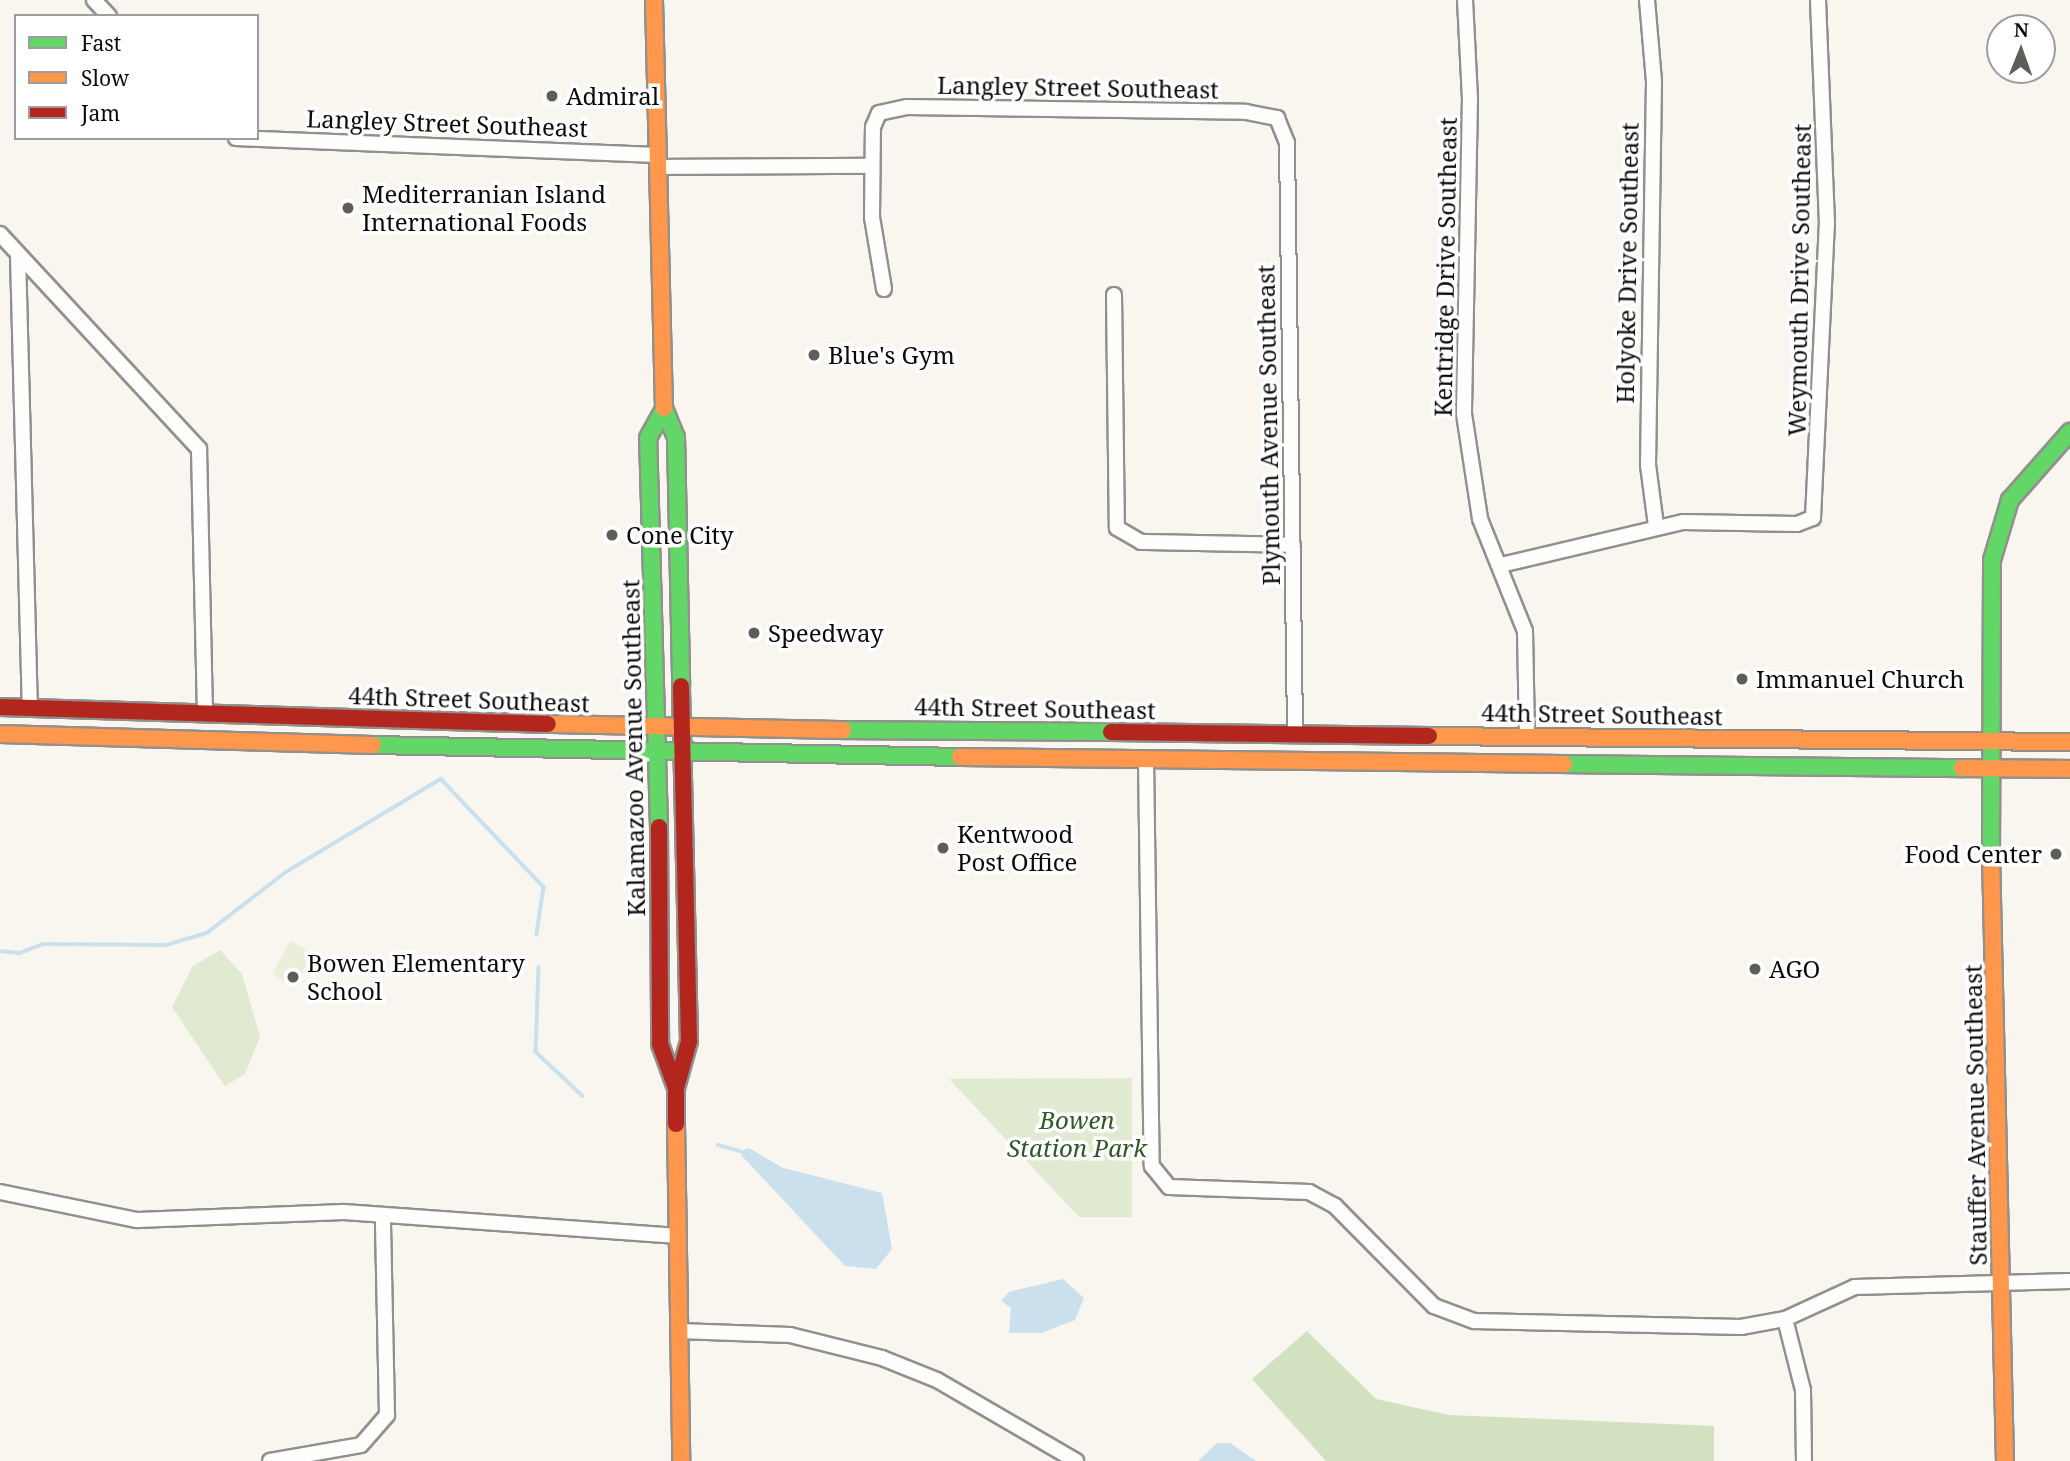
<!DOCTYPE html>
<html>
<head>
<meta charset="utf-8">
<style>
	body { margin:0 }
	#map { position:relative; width:2070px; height:1461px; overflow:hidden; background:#f8f6ee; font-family:"Noto Serif",serif }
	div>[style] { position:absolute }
	.green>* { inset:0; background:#e0ead1 }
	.forest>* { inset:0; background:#d2e1c0 }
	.pitch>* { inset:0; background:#eaefda }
	.water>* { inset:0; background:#cae0ed }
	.stream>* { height:3.5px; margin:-1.75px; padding:0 1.75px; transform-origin:1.75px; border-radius:1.75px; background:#cae0ed }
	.roads { filter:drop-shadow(2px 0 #91908d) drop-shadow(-2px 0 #91908d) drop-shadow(0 2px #91908d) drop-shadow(0 -2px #91908d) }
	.street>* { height:14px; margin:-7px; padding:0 7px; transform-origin:7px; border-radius:7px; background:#fefefc }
	.fast>* { height:16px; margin:-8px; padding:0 8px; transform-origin:8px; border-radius:8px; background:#63d668 }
	.slow>* { height:16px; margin:-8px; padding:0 8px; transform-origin:8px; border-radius:8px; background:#ff974d }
	.jam>* { height:16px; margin:-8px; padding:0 8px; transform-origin:8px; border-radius:8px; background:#b3261e }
	.dots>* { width:19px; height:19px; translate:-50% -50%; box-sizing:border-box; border:4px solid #fff; border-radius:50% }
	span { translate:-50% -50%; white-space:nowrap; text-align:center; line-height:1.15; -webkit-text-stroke:7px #fff; paint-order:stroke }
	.street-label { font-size:24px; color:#0a0a0a }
	.poi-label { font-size:24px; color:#0a0a0a }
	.left { translate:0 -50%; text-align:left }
	.right { translate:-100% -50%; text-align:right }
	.park-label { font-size:24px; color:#2e5825; font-style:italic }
	.legend { position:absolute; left:14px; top:14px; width:245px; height:126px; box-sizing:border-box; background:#fff; border:2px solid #9d9d9d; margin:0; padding:9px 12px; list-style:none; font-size:21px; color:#0a0a0a }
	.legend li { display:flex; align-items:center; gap:14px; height:35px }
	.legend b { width:35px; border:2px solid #9d9d9d }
	.north { position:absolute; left:1986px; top:14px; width:70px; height:70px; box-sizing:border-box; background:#fff; border:2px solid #9d9d9d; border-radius:50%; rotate:1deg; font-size:19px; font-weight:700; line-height:28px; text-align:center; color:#0a0a0a }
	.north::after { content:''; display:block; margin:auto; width:24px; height:32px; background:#5d5d5a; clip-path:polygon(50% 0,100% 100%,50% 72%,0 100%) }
</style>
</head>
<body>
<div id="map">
	<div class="green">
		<div style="clip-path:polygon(220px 950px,242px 974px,260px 1037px,245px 1074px,225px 1086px,172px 1007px,192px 967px)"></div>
		<div style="clip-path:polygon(1132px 1078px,1132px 1217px,1079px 1217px,949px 1079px)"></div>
	</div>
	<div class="forest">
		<div style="clip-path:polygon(1307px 1331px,1376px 1399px,1449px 1415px,1714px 1426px,1714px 1461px,1326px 1461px,1252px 1379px)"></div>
	</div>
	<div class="pitch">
		<div style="clip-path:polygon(290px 941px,313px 954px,294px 987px,272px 974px)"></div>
	</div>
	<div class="water">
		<div style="clip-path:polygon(749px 1148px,783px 1168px,882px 1193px,892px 1249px,876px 1269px,845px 1266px,742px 1156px,740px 1151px)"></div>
		<div style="clip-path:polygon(1063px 1279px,1084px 1298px,1075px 1320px,1041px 1333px,1009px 1333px,1011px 1308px,1001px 1301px,1009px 1292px)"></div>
		<div style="clip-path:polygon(1217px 1443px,1230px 1443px,1256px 1461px,1198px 1461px)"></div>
	</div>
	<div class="stream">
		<div style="left:0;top:951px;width:20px;rotate:6deg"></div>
		<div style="left:20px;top:953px;width:25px;rotate:-21deg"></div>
		<div style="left:43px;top:944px;width:123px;rotate:0.5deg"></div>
		<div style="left:166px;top:945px;width:43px;rotate:-16.3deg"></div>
		<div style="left:207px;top:933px;width:100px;rotate:-37.7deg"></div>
		<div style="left:286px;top:872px;width:181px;rotate:-31deg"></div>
		<div style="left:441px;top:779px;width:149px;rotate:46.4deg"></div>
		<div style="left:544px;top:887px;width:48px;rotate:98.5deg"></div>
		<div style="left:539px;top:967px;width:85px;rotate:92deg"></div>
		<div style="left:536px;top:1052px;width:64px;rotate:43.1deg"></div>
		<div style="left:718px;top:1145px;width:23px;rotate:15deg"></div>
	</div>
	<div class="roads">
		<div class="street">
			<div style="left:94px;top:0;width:22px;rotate:47deg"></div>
			<div style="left:1465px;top:0;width:98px;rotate:87.1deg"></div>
			<div style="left:1470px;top:98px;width:316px;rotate:91.1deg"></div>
			<div style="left:1464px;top:414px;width:106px;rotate:81.3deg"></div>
			<div style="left:1480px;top:519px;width:121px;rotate:68.1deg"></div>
			<div style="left:1525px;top:631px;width:105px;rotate:88.9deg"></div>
			<div style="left:1647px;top:0;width:82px;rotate:85.1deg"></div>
			<div style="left:1654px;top:82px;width:383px;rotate:90.9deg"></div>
			<div style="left:1648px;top:465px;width:62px;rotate:82.5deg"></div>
			<div style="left:236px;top:138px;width:420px;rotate:2.3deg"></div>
			<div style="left:657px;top:167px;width:213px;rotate:-0.3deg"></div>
			<div style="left:0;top:234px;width:293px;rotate:47.2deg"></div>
			<div style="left:199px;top:449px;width:264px;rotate:88.7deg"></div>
			<div style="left:18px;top:255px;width:452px;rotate:88.5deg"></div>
			<div style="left:884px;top:289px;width:73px;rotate:-99.5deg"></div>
			<div style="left:872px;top:217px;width:90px;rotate:-89.4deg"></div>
			<div style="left:873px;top:127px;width:15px;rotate:-67deg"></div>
			<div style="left:879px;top:113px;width:29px;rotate:-12deg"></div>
			<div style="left:907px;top:107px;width:339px;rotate:0.8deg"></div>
			<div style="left:1246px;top:112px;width:32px;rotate:11deg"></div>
			<div style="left:1277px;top:118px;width:27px;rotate:68deg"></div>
			<div style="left:1287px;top:143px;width:590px;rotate:89.22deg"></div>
			<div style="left:1114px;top:295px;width:233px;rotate:89.3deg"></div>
			<div style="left:1117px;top:528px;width:28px;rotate:30deg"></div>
			<div style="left:1141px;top:542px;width:152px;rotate:1.1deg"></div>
			<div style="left:1501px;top:565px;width:187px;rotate:-13.3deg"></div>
			<div style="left:1683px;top:522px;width:114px;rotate:1deg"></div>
			<div style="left:1797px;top:524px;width:17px;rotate:-21deg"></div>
			<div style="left:1813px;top:518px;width:294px;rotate:-87.3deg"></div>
			<div style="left:1827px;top:224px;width:224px;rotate:-92.3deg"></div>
			<div style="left:1146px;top:759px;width:407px;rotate:89.2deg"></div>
			<div style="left:1152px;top:1166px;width:27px;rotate:51deg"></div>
			<div style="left:1169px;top:1187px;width:140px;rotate:2deg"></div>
			<div style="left:1309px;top:1192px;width:30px;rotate:28deg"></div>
			<div style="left:1335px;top:1206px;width:141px;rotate:45.3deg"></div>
			<div style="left:1434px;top:1306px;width:43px;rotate:20.6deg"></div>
			<div style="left:1474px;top:1321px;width:267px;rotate:1.3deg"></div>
			<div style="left:1741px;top:1327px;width:45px;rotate:-10.3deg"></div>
			<div style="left:1785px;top:1319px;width:77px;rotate:-24.6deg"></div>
			<div style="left:1855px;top:1287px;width:215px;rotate:-1.6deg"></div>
			<div style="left:0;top:1192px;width:140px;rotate:11.6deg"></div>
			<div style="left:137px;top:1220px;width:207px;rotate:-2.2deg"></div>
			<div style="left:344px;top:1212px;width:335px;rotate:4.1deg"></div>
			<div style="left:1785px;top:1319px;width:73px;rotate:75.8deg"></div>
			<div style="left:1803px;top:1390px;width:71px;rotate:89.2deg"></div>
			<div style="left:679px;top:1331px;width:111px;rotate:2.1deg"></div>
			<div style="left:790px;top:1335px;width:95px;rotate:14deg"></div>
			<div style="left:882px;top:1358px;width:59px;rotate:21.8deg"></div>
			<div style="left:937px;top:1380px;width:161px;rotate:30.2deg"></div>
			<div style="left:270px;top:1461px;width:92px;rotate:-10deg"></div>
			<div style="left:361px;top:1445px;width:40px;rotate:-49deg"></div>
			<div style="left:387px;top:1415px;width:198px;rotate:-91.2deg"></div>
		</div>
		<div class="fast">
			<div style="left:664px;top:408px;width:31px;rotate:68deg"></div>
			<div style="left:676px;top:437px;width:249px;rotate:88.8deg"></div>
			<div style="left:843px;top:730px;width:268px;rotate:0.4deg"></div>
			<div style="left:373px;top:745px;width:587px;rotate:1.17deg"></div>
			<div style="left:1564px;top:764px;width:398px;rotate:0.6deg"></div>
			<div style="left:659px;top:827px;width:389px;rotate:-91.6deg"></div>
			<div style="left:648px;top:438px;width:33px;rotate:-61deg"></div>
			<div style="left:1991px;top:855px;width:295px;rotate:-89.8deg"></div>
			<div style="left:1992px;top:560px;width:63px;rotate:-73.3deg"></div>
			<div style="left:2010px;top:500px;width:91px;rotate:-48.6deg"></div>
		</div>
		<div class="slow">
			<div style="left:654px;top:0;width:408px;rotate:88.6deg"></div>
			<div style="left:548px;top:724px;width:295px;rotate:1.2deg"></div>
			<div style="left:0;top:734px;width:373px;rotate:1.7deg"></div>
			<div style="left:1429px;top:736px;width:641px;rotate:0.54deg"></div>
			<div style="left:960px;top:757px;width:604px;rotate:0.66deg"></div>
			<div style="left:1962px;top:768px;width:108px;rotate:0.5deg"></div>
			<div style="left:1991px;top:855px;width:606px;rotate:88.68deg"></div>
			<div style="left:676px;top:1124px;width:337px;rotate:89.1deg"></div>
		</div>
		<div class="jam">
			<div style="left:0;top:707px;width:548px;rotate:1.78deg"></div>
			<div style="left:1111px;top:732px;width:318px;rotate:0.7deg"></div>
			<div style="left:659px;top:827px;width:217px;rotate:89.7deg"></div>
			<div style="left:660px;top:1044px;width:47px;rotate:70deg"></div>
			<div style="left:676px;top:1124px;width:36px;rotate:-90deg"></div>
			<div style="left:676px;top:1088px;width:49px;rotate:-74.5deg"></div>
			<div style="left:689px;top:1041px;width:355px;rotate:-91.3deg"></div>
		</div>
	</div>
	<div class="dots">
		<div style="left:552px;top:96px;background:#5d5d5a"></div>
		<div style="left:348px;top:208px;background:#5d5d5a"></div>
		<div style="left:814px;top:355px;background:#5d5d5a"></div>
		<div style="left:612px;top:535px;background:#5d5d5a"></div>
		<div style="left:754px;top:633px;background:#5d5d5a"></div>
		<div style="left:1742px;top:679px;background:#5d5d5a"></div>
		<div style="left:943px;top:848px;background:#5d5d5a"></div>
		<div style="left:2056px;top:854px;background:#5d5d5a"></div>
		<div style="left:1755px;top:969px;background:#5d5d5a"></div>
		<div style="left:293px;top:977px;background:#5d5d5a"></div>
	</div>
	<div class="street-label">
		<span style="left:1078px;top:87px;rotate:1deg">Langley Street Southeast</span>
		<span style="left:447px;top:123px;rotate:2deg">Langley Street Southeast</span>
		<span style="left:1627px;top:263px;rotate:-89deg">Holyoke Drive Southeast</span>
		<span style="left:1445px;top:267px;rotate:-89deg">Kentridge Drive Southeast</span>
		<span style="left:1799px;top:280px;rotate:-89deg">Weymouth Drive Southeast</span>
		<span style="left:1268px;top:425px;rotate:-91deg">Plymouth Avenue Southeast</span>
		<span style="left:469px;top:699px;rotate:2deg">44th Street Southeast</span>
		<span style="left:1035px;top:708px;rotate:1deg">44th Street Southeast</span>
		<span style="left:1602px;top:714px;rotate:1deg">44th Street Southeast</span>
		<span style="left:633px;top:748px;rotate:-91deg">Kalamazoo Avenue Southeast</span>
		<span style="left:1975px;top:1115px;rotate:-91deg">Stauffer Avenue Southeast</span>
	</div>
	<div class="poi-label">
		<span class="left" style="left:566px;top:96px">Admiral</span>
		<span class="left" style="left:362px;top:208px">Mediterranian Island<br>International Foods</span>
		<span class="left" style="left:828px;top:355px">Blue's Gym</span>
		<span class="left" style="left:626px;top:535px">Cone City</span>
		<span class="left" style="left:768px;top:633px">Speedway</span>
		<span class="left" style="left:1756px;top:679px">Immanuel Church</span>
		<span class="left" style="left:957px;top:848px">Kentwood<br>Post Office</span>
		<span class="right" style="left:2042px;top:854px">Food Center</span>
		<span class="left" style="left:307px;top:977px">Bowen Elementary<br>School</span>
		<span class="left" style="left:1769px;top:969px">AGO</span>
	</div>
	<div class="park-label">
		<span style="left:1077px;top:1134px">Bowen<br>Station Park</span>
	</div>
	<ul class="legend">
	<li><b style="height:9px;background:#63d668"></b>Fast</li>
	<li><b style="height:9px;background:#ff974d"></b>Slow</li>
	<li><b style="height:9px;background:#b3261e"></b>Jam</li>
	</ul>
	<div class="north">N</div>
</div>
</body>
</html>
